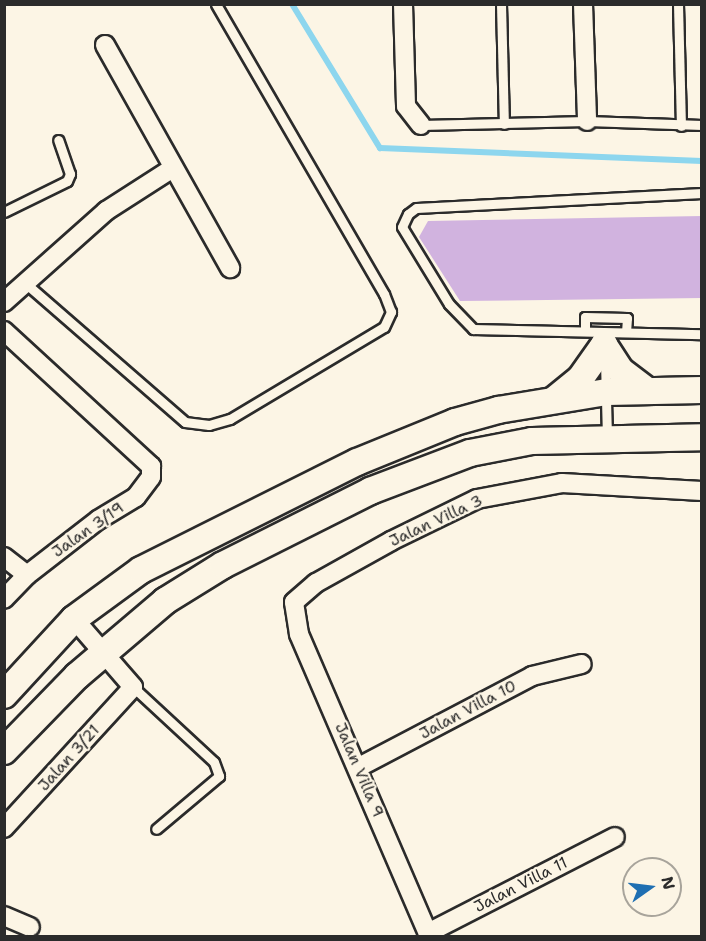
<!DOCTYPE html>
<html>
<head>
<meta charset="utf-8">
<style>
	body { margin:0 }
	#map { position:relative; width:706px; height:941px; overflow:hidden; background:#fcf5e5; font-family:"Shantell Sans",sans-serif }
	div>[style] { position:absolute }
	.stream>* { height:6px; margin:-3px; padding:0 3px; transform-origin:3px; border-radius:3px; background:#8dd6ee }
	.building>* { inset:0; background:#d1b3df }
	.roads { filter:drop-shadow(2px 0 #2b2b2b) drop-shadow(-2px 0 #2b2b2b) drop-shadow(0 2px #2b2b2b) drop-shadow(0 -2px #2b2b2b) }
	.lane>* { height:9px; margin:-4.5px; padding:0 4.5px; transform-origin:4.5px; border-radius:4.5px; background:#fcf5e5 }
	.street>* { height:18px; margin:-9px; padding:0 9px; transform-origin:9px; border-radius:9px; background:#fcf5e5 }
	.secondary>* { height:26px; margin:-13px; padding:0 13px; transform-origin:13px; border-radius:13px; background:#fcf5e5 }
	span { translate:-50% -50%; white-space:nowrap; text-align:center; line-height:1.15; -webkit-text-stroke:4.5px #fcf5e5; paint-order:stroke }
	.street-label { font-size:16px; color:#2b2b2b }
	.frame { position:absolute; inset:0; border:6px solid #2b2b2b; pointer-events:none }
	.north { position:absolute; left:622px; top:857px; width:60px; height:60px; box-sizing:border-box; background:#fcf5e5; border:2px solid #a8a49b; border-radius:50%; rotate:76deg; font-size:16px; font-weight:700; line-height:24px; text-align:center; color:#2b2b2b }
	.north::after { content:''; display:block; margin:auto; width:21px; height:27px; background:#1f6fb2; clip-path:polygon(50% 0,100% 100%,50% 72%,0 100%) }
</style>
</head>
<body>
<div id="map">
	<div class="stream">
		<div style="left:292px;top:4px;width:169px;rotate:58.6deg"></div>
		<div style="left:380px;top:148px;width:322px;rotate:2.3deg"></div>
	</div>
	<div class="building">
		<div style="clip-path:polygon(702px 216px,702px 298px,460px 301px,419px 237px,428px 221px)"></div>
	</div>
	<div class="roads">
		<div class="lane">
			<div style="left:501px;top:4px;width:120px;rotate:88.6deg"></div>
			<div style="left:678px;top:4px;width:122px;rotate:88.6deg"></div>
			<div style="left:421px;top:125px;width:166px;rotate:-1.4deg"></div>
			<div style="left:587px;top:121px;width:115px;rotate:2deg"></div>
			<div style="left:702px;top:193px;width:286px;rotate:177deg"></div>
			<div style="left:416px;top:208px;width:10px;rotate:143deg"></div>
			<div style="left:408px;top:214px;width:14px;rotate:115deg"></div>
			<div style="left:402px;top:227px;width:90px;rotate:58.6deg"></div>
			<div style="left:449px;top:304px;width:35px;rotate:46deg"></div>
			<div style="left:473px;top:329px;width:229px;rotate:1.3deg"></div>
			<div style="left:4px;top:212px;width:70px;rotate:-26.2deg"></div>
			<div style="left:67px;top:181px;width:8px;rotate:-67deg"></div>
			<div style="left:70px;top:174px;width:36px;rotate:-109deg"></div>
			<div style="left:24px;top:282px;width:213px;rotate:41deg"></div>
			<div style="left:185px;top:422px;width:24px;rotate:7deg"></div>
			<div style="left:209px;top:425px;width:22px;rotate:-16deg"></div>
			<div style="left:230px;top:419px;width:179px;rotate:-30.9deg"></div>
			<div style="left:384px;top:327px;width:17px;rotate:-65deg"></div>
			<div style="left:391px;top:312px;width:19px;rotate:-111deg"></div>
			<div style="left:384px;top:294px;width:335px;rotate:-120.1deg"></div>
			<div style="left:585px;top:331px;width:14px;rotate:-90deg"></div>
			<div style="left:585px;top:317px;width:42px;rotate:1.4deg"></div>
			<div style="left:627px;top:318px;width:14px;rotate:94deg"></div>
			<div style="left:605px;top:361px;width:76px;rotate:88.5deg"></div>
			<div style="left:133px;top:687px;width:110px;rotate:42.8deg"></div>
			<div style="left:214px;top:762px;width:15px;rotate:70deg"></div>
			<div style="left:219px;top:776px;width:82px;rotate:139.9deg"></div>
		</div>
		<div class="street">
			<div style="left:403px;top:4px;width:102px;rotate:88.3deg"></div>
			<div style="left:406px;top:106px;width:24px;rotate:52deg"></div>
			<div style="left:583px;top:4px;width:117px;rotate:88deg"></div>
			<div style="left:105px;top:45px;width:256px;rotate:60.7deg"></div>
			<div style="left:4px;top:302px;width:137px;rotate:-41.7deg"></div>
			<div style="left:106px;top:211px;width:80px;rotate:-32.7deg"></div>
			<div style="left:4px;top:331px;width:200px;rotate:42.6deg"></div>
			<div style="left:151px;top:466px;width:11px;rotate:90deg"></div>
			<div style="left:151px;top:477px;width:25px;rotate:127deg"></div>
			<div style="left:136px;top:497px;width:44px;rotate:148.8deg"></div>
			<div style="left:98px;top:520px;width:90px;rotate:142.2deg"></div>
			<div style="left:27px;top:575px;width:33px;rotate:134deg"></div>
			<div style="left:4px;top:557px;width:29px;rotate:38deg"></div>
			<div style="left:359px;top:767px;width:195px;rotate:-27.7deg"></div>
			<div style="left:532px;top:676px;width:51px;rotate:-13.5deg"></div>
			<div style="left:4px;top:828px;width:191px;rotate:-47.5deg"></div>
			<div style="left:133px;top:687px;width:90px;rotate:-130.9deg"></div>
			<div style="left:4px;top:916px;width:28px;rotate:23deg"></div>
			<div style="left:428px;top:933px;width:210px;rotate:-27.2deg"></div>
			<div style="left:429px;top:936px;width:329px;rotate:-113.3deg"></div>
			<div style="left:299px;top:634px;width:32px;rotate:-99deg"></div>
			<div style="left:294px;top:602px;width:29px;rotate:-41deg"></div>
			<div style="left:316px;top:583px;width:86px;rotate:-29.2deg"></div>
			<div style="left:391px;top:541px;width:96px;rotate:-26deg"></div>
			<div style="left:477px;top:499px;width:86px;rotate:-10.7deg"></div>
			<div style="left:562px;top:483px;width:140px;rotate:3.3deg"></div>
		</div>
		<div class="secondary">
			<div style="left:555px;top:399px;width:32px;rotate:-39deg"></div>
			<div style="left:580px;top:379px;width:42px;rotate:-54.8deg"></div>
			<div style="left:604px;top:345px;width:31px;rotate:57deg"></div>
			<div style="left:621px;top:371px;width:31px;rotate:37deg"></div>
			<div style="left:4px;top:695px;width:103px;rotate:-47.4deg"></div>
			<div style="left:74px;top:619px;width:83px;rotate:-36.2deg"></div>
			<div style="left:141px;top:570px;width:241px;rotate:-26.6deg"></div>
			<div style="left:357px;top:462px;width:106px;rotate:-22.2deg"></div>
			<div style="left:455px;top:422px;width:45px;rotate:-15.6deg"></div>
			<div style="left:498px;top:410px;width:110px;rotate:-9.4deg"></div>
			<div style="left:607px;top:392px;width:95px;rotate:-1.2deg"></div>
			<div style="left:4px;top:751px;width:105px;rotate:-45.8deg"></div>
			<div style="left:77px;top:676px;width:116px;rotate:-40.4deg"></div>
			<div style="left:165px;top:601px;width:68px;rotate:-31.8deg"></div>
			<div style="left:223px;top:565px;width:165px;rotate:-26.7deg"></div>
			<div style="left:370px;top:491px;width:107px;rotate:-20.8deg"></div>
			<div style="left:470px;top:453px;width:63px;rotate:-11deg"></div>
			<div style="left:532px;top:441px;width:170px;rotate:-1.3deg"></div>
		</div>
	</div>
	<div class="street-label">
		<span style="left:436px;top:521px;rotate:-25deg">Jalan Villa 3</span>
		<span style="left:88px;top:530px;rotate:-35deg">Jalan 3/19</span>
		<span style="left:468px;top:710px;rotate:-28deg">Jalan Villa 10</span>
		<span style="left:69px;top:758px;rotate:-48deg">Jalan 3/21</span>
		<span style="left:359px;top:770px;rotate:67deg">Jalan Villa 9</span>
		<span style="left:521px;top:885px;rotate:-27deg">Jalan Villa 11</span>
	</div>
	<div class="frame"></div>
	<div class="north">N</div>
</div>
</body>
</html>
